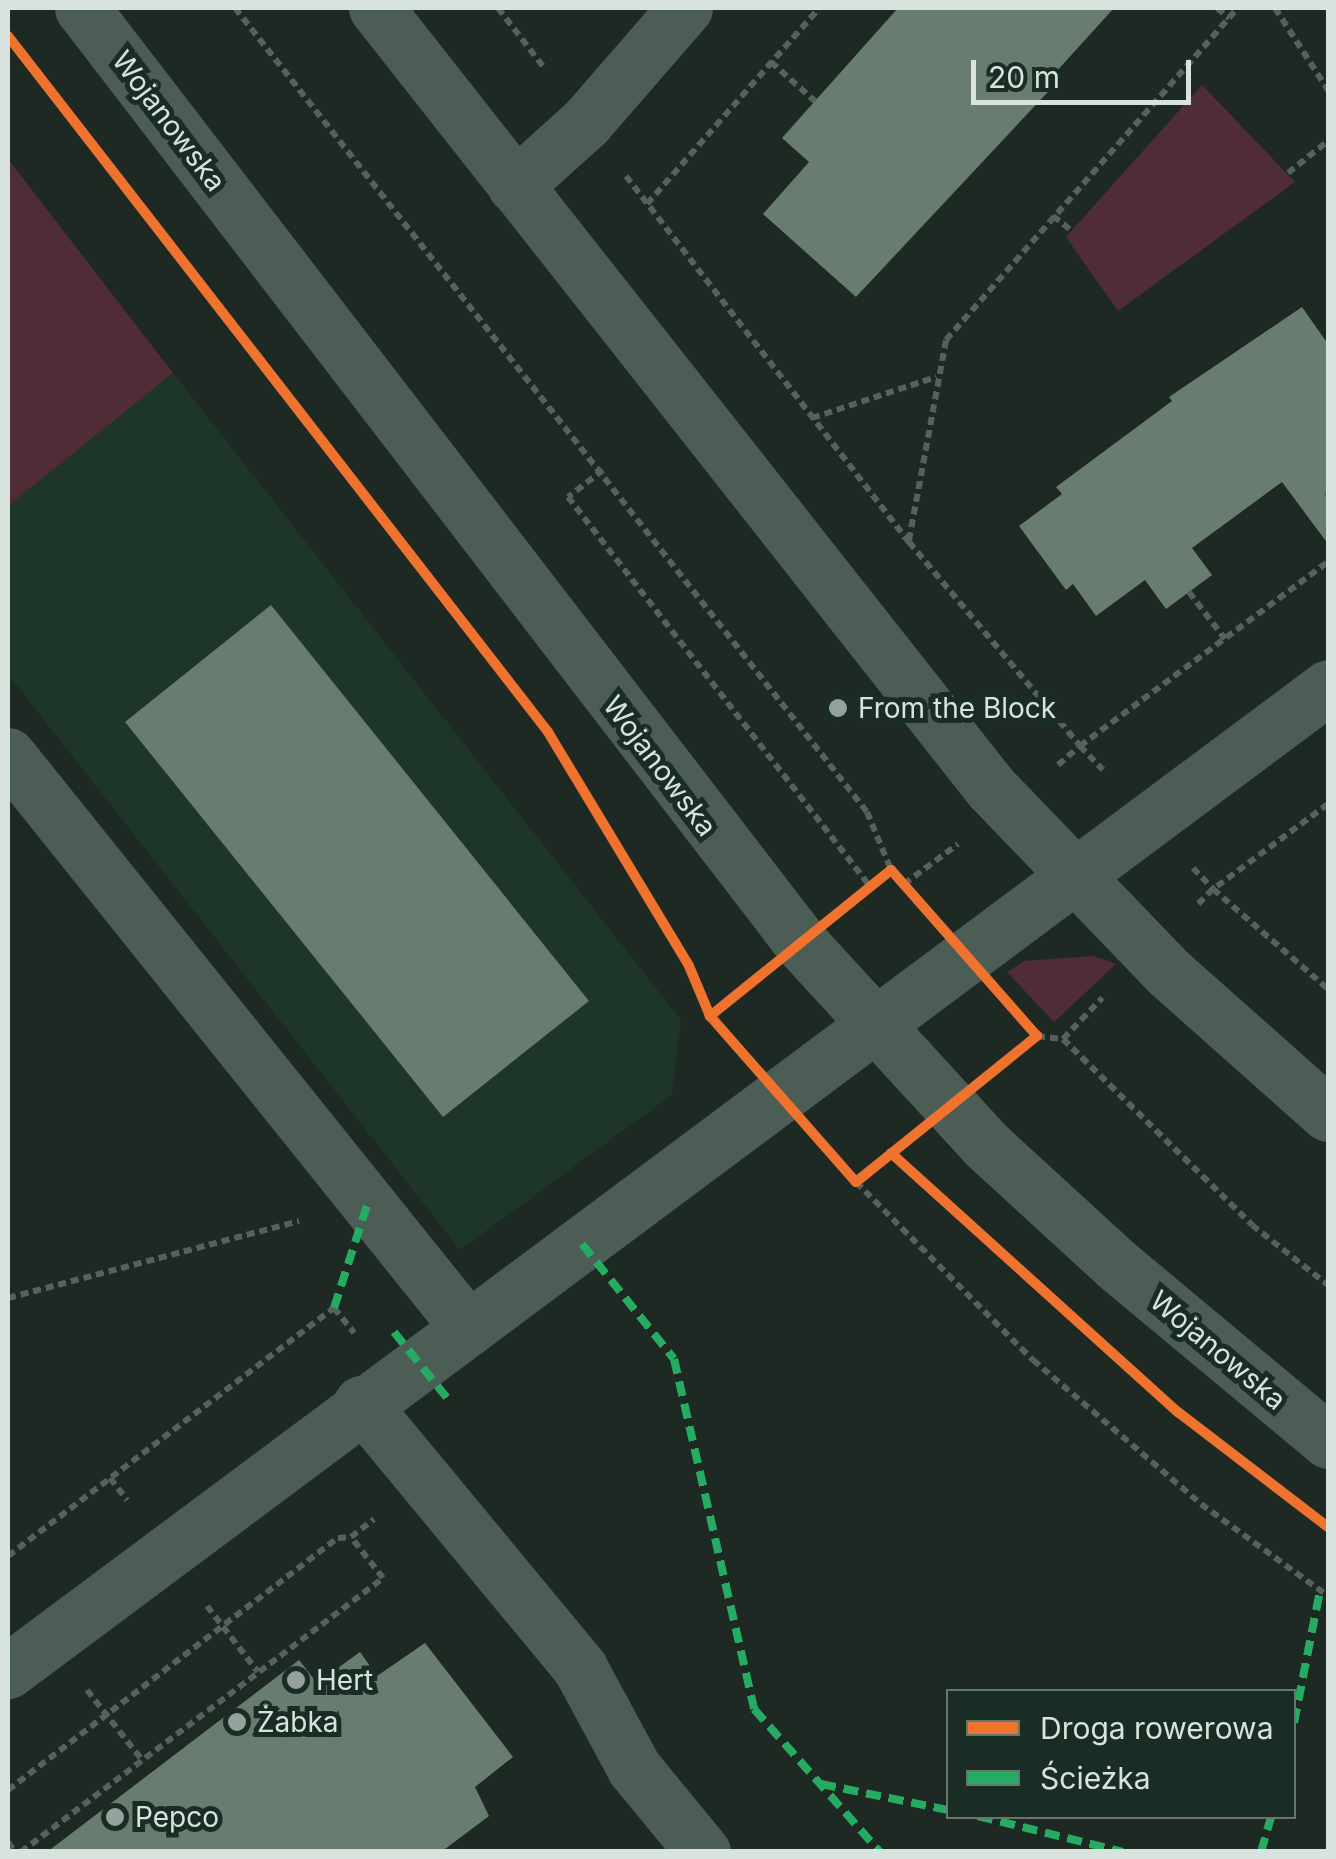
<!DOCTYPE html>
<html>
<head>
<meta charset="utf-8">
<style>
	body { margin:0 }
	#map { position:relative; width:1336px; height:1859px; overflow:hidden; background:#1e2924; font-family:Inter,sans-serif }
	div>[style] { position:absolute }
	.built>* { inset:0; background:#1e362a }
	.green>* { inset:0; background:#502d36 }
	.building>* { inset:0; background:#697c72 }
	.path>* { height:6px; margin-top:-3px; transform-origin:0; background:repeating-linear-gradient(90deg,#55615b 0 8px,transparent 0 13px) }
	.minor>* { height:55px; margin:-27.5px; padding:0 27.5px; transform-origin:27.5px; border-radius:27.5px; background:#4c5d55 }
	.quiet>* { height:8px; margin-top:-4px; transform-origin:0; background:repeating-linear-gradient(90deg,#26ab63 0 15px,transparent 0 23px) }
	.cycleway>* { height:10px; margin:-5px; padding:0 5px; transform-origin:5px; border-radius:5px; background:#ef722f }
	.dots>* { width:28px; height:28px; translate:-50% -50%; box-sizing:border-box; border:5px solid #1a2d24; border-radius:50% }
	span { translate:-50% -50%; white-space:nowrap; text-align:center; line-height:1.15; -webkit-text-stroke:10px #1a2d24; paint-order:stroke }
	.street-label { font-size:28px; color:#d7e3dc }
	.poi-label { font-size:28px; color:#d7e3dc }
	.left { translate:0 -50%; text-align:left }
	.frame { position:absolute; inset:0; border:10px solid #d7e3dc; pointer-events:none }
	.legend { position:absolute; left:946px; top:1689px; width:350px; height:130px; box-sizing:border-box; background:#1a2d24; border:2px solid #66766e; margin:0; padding:12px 18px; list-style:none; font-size:30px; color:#d7e3dc }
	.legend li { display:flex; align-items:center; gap:20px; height:50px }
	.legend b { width:50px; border:2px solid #66766e }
	.scale { position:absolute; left:971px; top:60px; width:220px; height:45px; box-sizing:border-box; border:5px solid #d7e3dc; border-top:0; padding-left:12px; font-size:30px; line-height:35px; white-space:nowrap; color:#d7e3dc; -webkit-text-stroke:8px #1a2d24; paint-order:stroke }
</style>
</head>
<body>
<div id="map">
	<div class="built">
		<div style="clip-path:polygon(173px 373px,681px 1020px,672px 1095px,460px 1250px,8px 674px,8px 506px)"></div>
	</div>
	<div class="green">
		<div style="clip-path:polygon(1202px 85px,1295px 182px,1118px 311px,1066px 237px)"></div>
		<div style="clip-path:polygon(8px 159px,173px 373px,8px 506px)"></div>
		<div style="clip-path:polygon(1094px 956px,1116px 964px,1054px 1022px,1007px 972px,1024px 961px)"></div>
	</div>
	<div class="building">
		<div style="clip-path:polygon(898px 8px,1114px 8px,1055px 73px,1060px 79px,856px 297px,763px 214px,809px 162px,782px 138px)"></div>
		<div style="clip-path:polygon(1302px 307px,1328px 344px,1328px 544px,1282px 482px,1192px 548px,1212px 575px,1166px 609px,1145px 580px,1096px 616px,1073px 584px,1066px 590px,1019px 526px,1062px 494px,1056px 487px,1172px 401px,1169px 397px)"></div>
		<div style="clip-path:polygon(271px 605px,589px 1001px,443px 1117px,125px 722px)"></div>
		<div style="clip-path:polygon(425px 1643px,513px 1757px,475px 1787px,489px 1816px,441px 1852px,47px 1852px,299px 1660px,317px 1683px,360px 1652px,377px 1676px)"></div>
	</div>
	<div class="path">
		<div style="left:235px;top:8px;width:1023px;rotate:51.83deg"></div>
		<div style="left:867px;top:812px;width:63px;rotate:67.5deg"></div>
		<div style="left:498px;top:8px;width:78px;rotate:52.3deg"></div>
		<div style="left:1217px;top:8px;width:16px;rotate:40deg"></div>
		<div style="left:1275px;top:8px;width:98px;rotate:57.1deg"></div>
		<div style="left:771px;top:62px;width:59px;rotate:41.6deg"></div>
		<div style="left:1288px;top:173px;width:51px;rotate:-38.7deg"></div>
		<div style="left:626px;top:176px;width:463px;rotate:52.3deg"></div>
		<div style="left:909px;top:542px;width:266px;rotate:50deg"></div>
		<div style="left:1080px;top:746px;width:309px;rotate:-36.6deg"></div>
		<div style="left:647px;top:204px;width:261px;rotate:-48.7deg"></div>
		<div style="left:1053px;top:216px;width:24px;rotate:38deg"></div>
		<div style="left:812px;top:418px;width:131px;rotate:-18.3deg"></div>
		<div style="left:603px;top:470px;width:44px;rotate:142.4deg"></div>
		<div style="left:568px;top:497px;width:493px;rotate:52.2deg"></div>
		<div style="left:1326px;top:492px;width:4px;rotate:56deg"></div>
		<div style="left:909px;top:540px;width:203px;rotate:-79.5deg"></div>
		<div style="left:946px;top:340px;width:442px;rotate:-48.7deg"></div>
		<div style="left:1189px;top:592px;width:59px;rotate:52.5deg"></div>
		<div style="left:1058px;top:765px;width:29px;rotate:-41deg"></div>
		<div style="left:1080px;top:746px;width:33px;rotate:46deg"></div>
		<div style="left:1328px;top:804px;width:143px;rotate:143.5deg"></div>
		<div style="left:1213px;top:889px;width:152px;rotate:41deg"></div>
		<div style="left:1193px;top:868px;width:29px;rotate:46deg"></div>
		<div style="left:1213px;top:889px;width:23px;rotate:135deg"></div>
		<div style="left:904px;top:884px;width:67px;rotate:-36.5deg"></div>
		<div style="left:1037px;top:1036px;width:26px;rotate:7deg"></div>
		<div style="left:1063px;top:1039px;width:57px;rotate:-46.4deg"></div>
		<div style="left:1063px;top:1039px;width:265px;rotate:44.5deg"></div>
		<div style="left:1252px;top:1225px;width:97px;rotate:38.3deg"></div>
		<div style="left:856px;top:1182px;width:251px;rotate:45.2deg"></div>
		<div style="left:1033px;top:1360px;width:221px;rotate:40.6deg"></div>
		<div style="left:1201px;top:1504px;width:157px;rotate:35.9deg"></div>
		<div style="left:8px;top:1298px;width:301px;rotate:-14.8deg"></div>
		<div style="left:110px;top:1478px;width:28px;rotate:52deg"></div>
		<div style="left:8px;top:1556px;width:410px;rotate:-37.3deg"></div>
		<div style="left:334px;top:1308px;width:32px;rotate:51deg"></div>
		<div style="left:207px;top:1606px;width:83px;rotate:52.3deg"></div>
		<div style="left:87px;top:1690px;width:89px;rotate:51.8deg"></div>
		<div style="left:8px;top:1790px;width:415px;rotate:-37.4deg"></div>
		<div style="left:338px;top:1538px;width:13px;rotate:-4deg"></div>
		<div style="left:8px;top:1842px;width:12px;rotate:55deg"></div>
		<div style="left:21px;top:1852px;width:454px;rotate:-37.1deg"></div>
		<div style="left:383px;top:1578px;width:52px;rotate:-128deg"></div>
		<div style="left:351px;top:1537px;width:29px;rotate:-38deg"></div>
	</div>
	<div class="minor">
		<div style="left:82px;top:8px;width:1179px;rotate:52.44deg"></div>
		<div style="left:801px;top:943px;width:273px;rotate:47.5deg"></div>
		<div style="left:985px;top:1144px;width:179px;rotate:42.5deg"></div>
		<div style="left:1117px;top:1265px;width:275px;rotate:39.8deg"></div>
		<div style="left:376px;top:8px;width:993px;rotate:51.75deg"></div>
		<div style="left:991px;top:788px;width:255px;rotate:46.1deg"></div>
		<div style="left:1168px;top:972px;width:214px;rotate:41.6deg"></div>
		<div style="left:515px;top:186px;width:96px;rotate:-42deg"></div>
		<div style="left:586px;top:122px;width:151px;rotate:-49deg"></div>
		<div style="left:8px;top:755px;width:735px;rotate:51.24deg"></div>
		<div style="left:361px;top:1403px;width:344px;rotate:50.4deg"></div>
		<div style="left:580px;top:1668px;width:114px;rotate:61.6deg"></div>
		<div style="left:634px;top:1768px;width:109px;rotate:50.6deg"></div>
		<div style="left:8px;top:1671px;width:1646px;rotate:-36.7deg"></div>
	</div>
	<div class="quiet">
		<div style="left:582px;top:1244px;width:147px;rotate:51.3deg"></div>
		<div style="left:674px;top:1359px;width:359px;rotate:77.1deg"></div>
		<div style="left:754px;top:1709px;width:191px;rotate:48.6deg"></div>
		<div style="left:334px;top:1308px;width:111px;rotate:-72.2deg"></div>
		<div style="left:394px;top:1332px;width:85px;rotate:51.2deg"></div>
		<div style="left:1294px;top:1723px;width:136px;rotate:-78.9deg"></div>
		<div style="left:821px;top:1784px;width:130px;rotate:11.6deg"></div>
		<div style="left:978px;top:1816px;width:149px;rotate:13.9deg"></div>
		<div style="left:1261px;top:1852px;width:37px;rotate:-74deg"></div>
	</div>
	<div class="cycleway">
		<div style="left:8px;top:36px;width:881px;rotate:52.19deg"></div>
		<div style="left:548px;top:732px;width:273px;rotate:58.9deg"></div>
		<div style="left:689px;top:966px;width:54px;rotate:67.2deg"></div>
		<div style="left:710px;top:1016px;width:221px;rotate:48.7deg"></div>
		<div style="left:856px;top:1182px;width:233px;rotate:-38.9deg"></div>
		<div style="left:1037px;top:1036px;width:221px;rotate:-131.3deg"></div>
		<div style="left:891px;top:870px;width:233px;rotate:141.1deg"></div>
		<div style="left:891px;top:1153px;width:387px;rotate:42.1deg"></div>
		<div style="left:1178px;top:1412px;width:189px;rotate:37.5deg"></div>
	</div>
	<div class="dots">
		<div style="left:838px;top:708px;background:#96a29c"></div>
		<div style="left:296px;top:1680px;background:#96a29c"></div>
		<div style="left:237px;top:1722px;background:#96a29c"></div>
		<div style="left:115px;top:1817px;background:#96a29c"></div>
	</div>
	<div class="street-label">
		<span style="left:169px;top:121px;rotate:53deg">Wojanowska</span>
		<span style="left:660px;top:766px;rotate:53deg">Wojanowska</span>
		<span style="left:1218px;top:1350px;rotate:40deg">Wojanowska</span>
	</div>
	<div class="poi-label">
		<span class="left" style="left:858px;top:708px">From the Block</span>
		<span class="left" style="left:316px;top:1680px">Hert</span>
		<span class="left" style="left:257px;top:1722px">Żabka</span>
		<span class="left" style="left:135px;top:1817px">Pepco</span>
	</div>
	<div class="frame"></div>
	<ul class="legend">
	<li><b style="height:12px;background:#ef722f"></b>Droga rowerowa</li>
	<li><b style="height:12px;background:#26ab63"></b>Ścieżka</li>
	</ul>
	<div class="scale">20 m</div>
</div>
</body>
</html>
